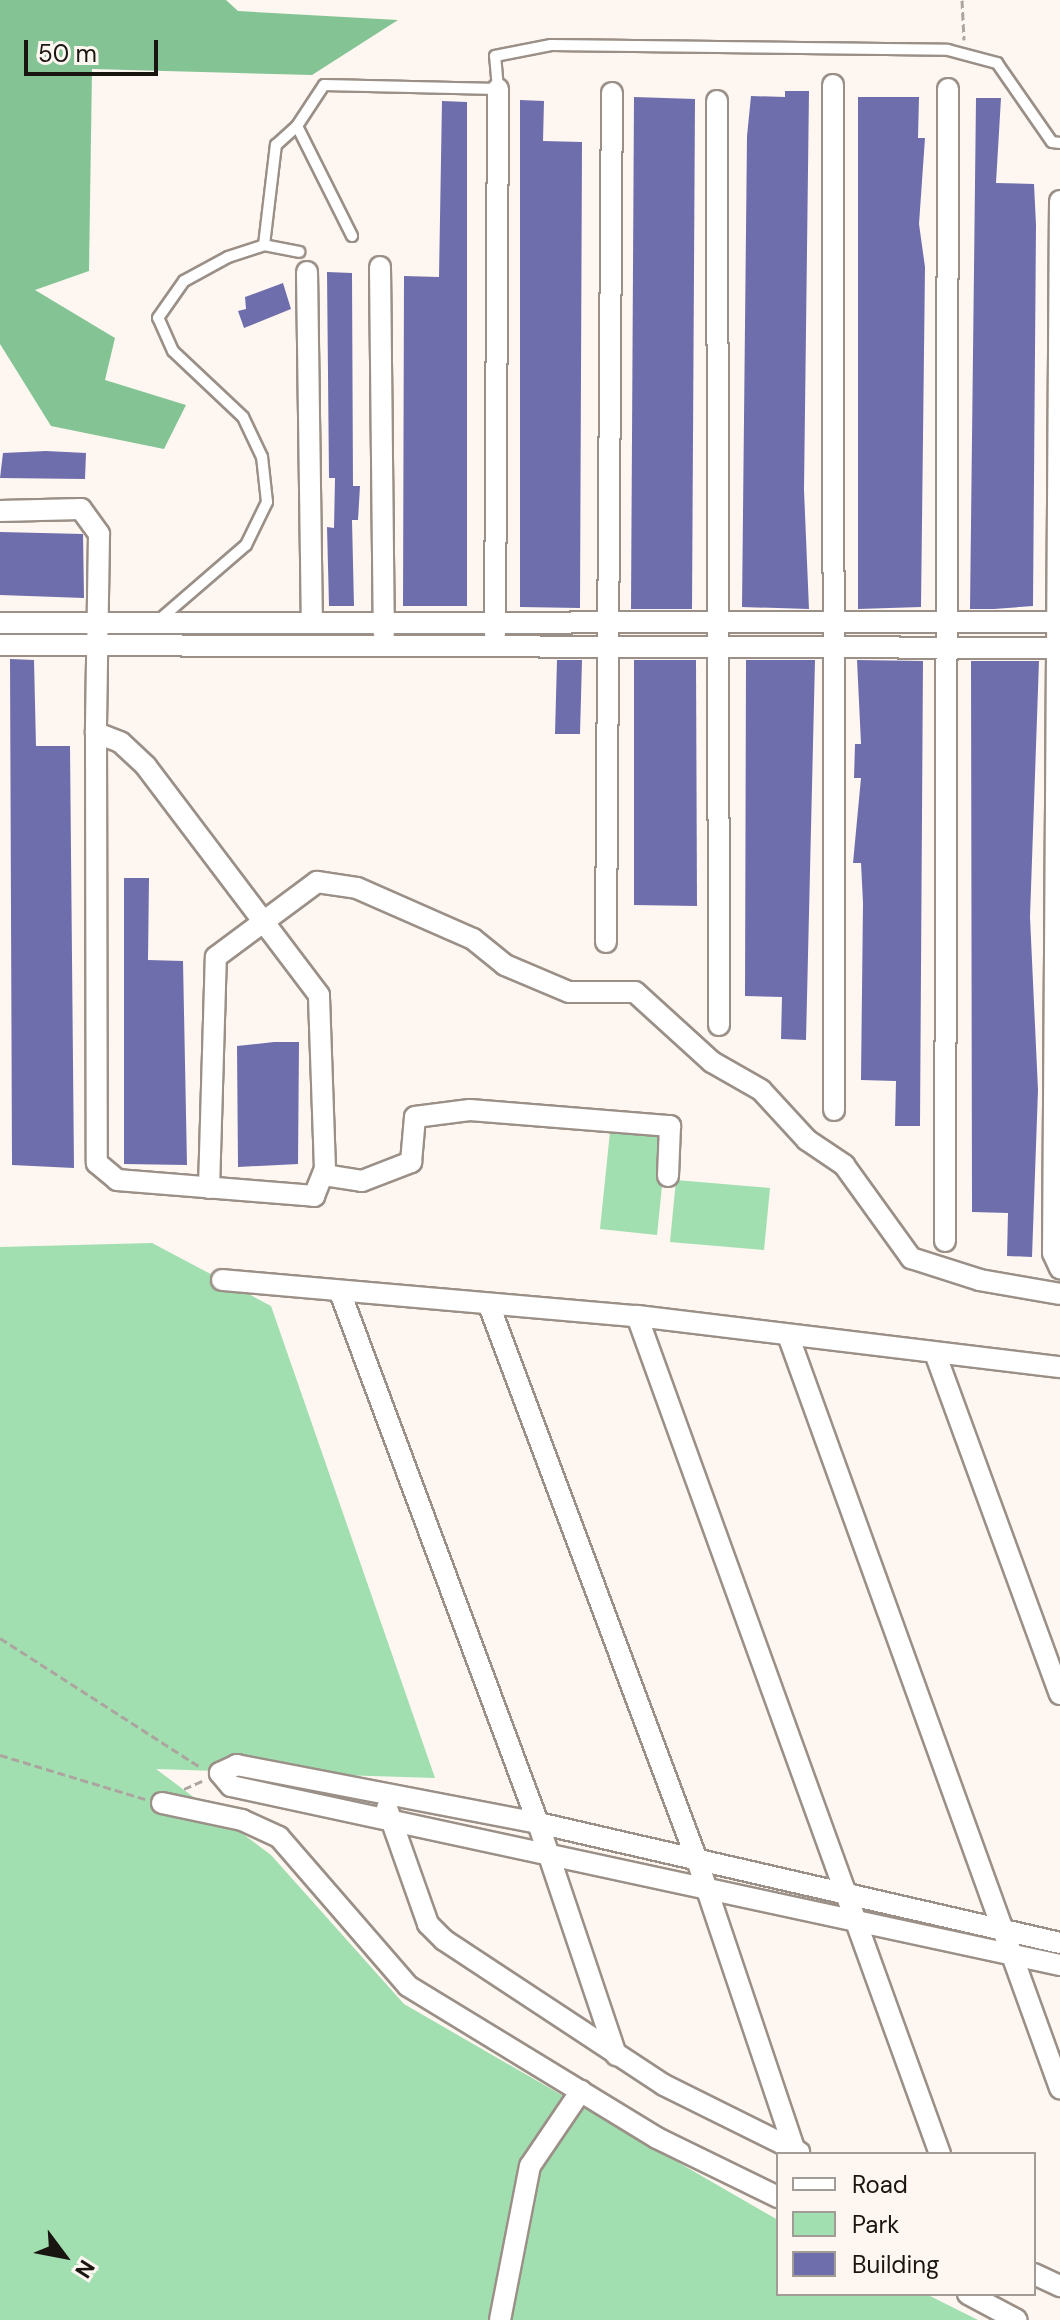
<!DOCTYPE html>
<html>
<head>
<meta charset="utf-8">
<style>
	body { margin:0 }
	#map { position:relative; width:1060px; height:2320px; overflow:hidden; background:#fef6f0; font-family:"DM Sans",sans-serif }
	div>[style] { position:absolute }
	.green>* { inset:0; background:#a1deb0 }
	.forest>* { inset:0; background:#84c494 }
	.building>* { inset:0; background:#6f6eac }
	.path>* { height:3px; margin-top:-1.5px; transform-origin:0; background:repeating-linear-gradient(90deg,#aba49f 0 8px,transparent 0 12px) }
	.roads { filter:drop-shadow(2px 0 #9b9087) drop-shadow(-2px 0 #9b9087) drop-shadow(0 2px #9b9087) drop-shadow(0 -2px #9b9087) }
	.lane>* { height:10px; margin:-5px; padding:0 5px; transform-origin:5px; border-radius:5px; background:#fff }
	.street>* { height:20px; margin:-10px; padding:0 10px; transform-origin:10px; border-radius:10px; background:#fff }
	span { translate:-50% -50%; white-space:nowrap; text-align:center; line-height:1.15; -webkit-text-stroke:6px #fef6f0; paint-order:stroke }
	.legend { position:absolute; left:776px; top:2152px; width:260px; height:144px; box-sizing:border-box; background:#fef6f0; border:2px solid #a29c97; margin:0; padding:10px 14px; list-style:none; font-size:24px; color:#191511 }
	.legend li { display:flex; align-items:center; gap:16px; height:40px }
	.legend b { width:40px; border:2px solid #a29c97 }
	.north { position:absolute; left:24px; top:2216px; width:80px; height:80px; -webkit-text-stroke:6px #fef6f0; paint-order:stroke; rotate:122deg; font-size:22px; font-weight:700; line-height:32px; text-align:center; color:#191511 }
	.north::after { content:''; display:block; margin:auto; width:28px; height:36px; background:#191511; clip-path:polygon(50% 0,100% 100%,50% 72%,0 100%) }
	.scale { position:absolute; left:24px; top:40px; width:134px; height:36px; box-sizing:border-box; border:4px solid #191511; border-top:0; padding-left:10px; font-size:24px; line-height:28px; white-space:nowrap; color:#191511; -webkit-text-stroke:6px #fef6f0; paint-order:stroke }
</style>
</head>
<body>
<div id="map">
	<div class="green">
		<div style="clip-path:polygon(610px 1132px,667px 1137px,657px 1235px,600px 1229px)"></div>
		<div style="clip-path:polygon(676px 1180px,770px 1188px,764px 1250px,670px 1242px)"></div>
		<div style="clip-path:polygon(152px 1243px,271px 1306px,435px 1778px,156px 1769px,271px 1855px,404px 2004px,778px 2220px,778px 2294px,926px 2294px,978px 2320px,0 2320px,0 1247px)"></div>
	</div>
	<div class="forest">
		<div style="clip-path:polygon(0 0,226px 0,238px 11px,398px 20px,312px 75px,92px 69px,89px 271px,35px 290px,115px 338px,105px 380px,186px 405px,164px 449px,51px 426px,0 344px)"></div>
	</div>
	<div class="building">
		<div style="clip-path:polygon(785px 91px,809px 91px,804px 490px,809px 609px,742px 607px,747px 136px,751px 96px,785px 97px)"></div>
		<div style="clip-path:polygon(634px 97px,695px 99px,692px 609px,631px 609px)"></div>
		<div style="clip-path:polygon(858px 97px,919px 97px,918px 138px,925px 138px,919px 224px,925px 267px,921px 607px,858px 609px)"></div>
		<div style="clip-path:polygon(976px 98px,1001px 98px,996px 183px,1034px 184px,1036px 225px,1033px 606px,994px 609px,970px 609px)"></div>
		<div style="clip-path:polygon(520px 100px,544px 101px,543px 141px,582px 142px,580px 608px,520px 607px)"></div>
		<div style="clip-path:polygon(442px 101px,467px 102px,467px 606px,403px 606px,404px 276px,439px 277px)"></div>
		<div style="clip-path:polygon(327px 272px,352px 273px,353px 486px,360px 486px,358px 520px,352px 520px,354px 606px,329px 606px,327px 527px,334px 528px,335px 478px,329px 478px)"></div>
		<div style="clip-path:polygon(283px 283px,291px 309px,244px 328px,238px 311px,246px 309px,245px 297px)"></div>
		<div style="clip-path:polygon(46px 451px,86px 453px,85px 479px,0 478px,3px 453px)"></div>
		<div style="clip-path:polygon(0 532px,83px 534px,84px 598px,0 595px)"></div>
		<div style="clip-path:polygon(10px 659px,34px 660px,36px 746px,70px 746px,74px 1168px,12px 1165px)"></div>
		<div style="clip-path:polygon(557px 660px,582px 660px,580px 734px,555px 734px)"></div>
		<div style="clip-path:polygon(634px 660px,696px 660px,697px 906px,634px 905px)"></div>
		<div style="clip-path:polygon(746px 660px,815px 660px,806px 1040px,781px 1039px,782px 997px,745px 996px)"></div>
		<div style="clip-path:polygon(857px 660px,923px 661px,920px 1126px,895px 1126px,896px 1081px,861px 1080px,863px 903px,861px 863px,853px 863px,861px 778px,854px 778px,855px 744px,861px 744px)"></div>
		<div style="clip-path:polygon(971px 661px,1039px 661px,1030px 917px,1038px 1090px,1032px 1257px,1007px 1256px,1008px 1213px,972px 1212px)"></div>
		<div style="clip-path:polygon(124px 878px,149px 878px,148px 960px,183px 961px,187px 1165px,124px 1164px)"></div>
		<div style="clip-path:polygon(274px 1042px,299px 1042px,298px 1164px,238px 1167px,237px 1046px)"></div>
	</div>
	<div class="path">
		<div style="left:962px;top:0;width:40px;rotate:87.1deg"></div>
		<div style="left:0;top:1638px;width:240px;rotate:32.8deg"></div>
		<div style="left:0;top:1755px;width:152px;rotate:16.9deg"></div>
		<div style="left:184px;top:1789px;width:20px;rotate:-24deg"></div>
	</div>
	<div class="roads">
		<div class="lane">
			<div style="left:297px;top:126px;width:49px;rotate:-56.6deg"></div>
			<div style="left:324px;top:85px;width:174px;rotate:1.3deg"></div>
			<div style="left:498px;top:89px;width:33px;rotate:-95deg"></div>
			<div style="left:495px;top:56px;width:57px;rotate:-11.1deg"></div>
			<div style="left:551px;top:45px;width:397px;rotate:0.7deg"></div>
			<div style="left:948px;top:50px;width:51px;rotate:14.9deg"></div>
			<div style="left:997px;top:63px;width:96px;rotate:55.2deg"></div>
			<div style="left:1052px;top:142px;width:8px;rotate:7deg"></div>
			<div style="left:264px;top:245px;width:101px;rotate:-83.2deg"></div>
			<div style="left:276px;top:145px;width:28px;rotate:-42deg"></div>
			<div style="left:297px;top:126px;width:123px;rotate:63.4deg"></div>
			<div style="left:159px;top:620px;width:115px;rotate:-40.8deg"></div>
			<div style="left:246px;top:545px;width:48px;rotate:-64deg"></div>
			<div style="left:267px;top:502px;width:45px;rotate:-96.3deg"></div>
			<div style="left:262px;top:457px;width:44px;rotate:-115.4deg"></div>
			<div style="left:243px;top:417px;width:96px;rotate:-136.7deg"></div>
			<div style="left:173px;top:351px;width:36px;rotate:-114deg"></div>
			<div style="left:158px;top:318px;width:45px;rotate:-54.9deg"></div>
			<div style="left:184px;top:281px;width:50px;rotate:-28.6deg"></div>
			<div style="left:228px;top:257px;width:38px;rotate:-18deg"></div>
			<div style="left:264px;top:245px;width:36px;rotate:11deg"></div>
		</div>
		<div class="street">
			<div style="left:833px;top:85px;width:1025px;rotate:89.94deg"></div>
			<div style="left:717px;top:101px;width:924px;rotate:89.88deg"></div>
			<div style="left:1060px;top:201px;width:1052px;rotate:90.38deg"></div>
			<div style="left:1053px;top:1253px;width:17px;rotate:65deg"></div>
			<div style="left:380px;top:267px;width:367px;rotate:89.4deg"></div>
			<div style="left:307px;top:272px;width:350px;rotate:89.2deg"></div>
			<div style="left:0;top:511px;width:81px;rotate:-1.4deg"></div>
			<div style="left:81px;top:509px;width:31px;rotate:54deg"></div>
			<div style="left:99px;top:534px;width:199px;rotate:90.9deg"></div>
			<div style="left:96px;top:733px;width:430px;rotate:89.9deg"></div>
			<div style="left:97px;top:1163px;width:26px;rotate:40deg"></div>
			<div style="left:117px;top:1180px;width:198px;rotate:4.6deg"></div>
			<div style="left:314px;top:1196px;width:29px;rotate:-68deg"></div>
			<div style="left:325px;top:1169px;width:174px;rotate:-92deg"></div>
			<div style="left:319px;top:995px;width:287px;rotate:-127.1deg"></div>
			<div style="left:146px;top:766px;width:35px;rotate:-137deg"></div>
			<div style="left:120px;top:742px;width:26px;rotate:-159deg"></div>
			<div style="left:0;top:623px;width:1060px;rotate:-0.05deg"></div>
			<div style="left:495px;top:634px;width:545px;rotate:-89.68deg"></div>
			<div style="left:0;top:645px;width:1060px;rotate:0.16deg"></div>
			<div style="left:606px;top:942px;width:849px;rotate:-89.6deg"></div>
			<div style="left:324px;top:1175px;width:38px;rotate:9deg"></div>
			<div style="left:362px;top:1181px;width:53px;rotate:-21.2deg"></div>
			<div style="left:411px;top:1162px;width:45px;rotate:-84.9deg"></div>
			<div style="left:415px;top:1117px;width:55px;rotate:-7.3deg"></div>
			<div style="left:470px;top:1110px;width:201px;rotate:4.6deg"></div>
			<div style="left:670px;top:1126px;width:50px;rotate:92.3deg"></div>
			<div style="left:209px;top:1188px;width:231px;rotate:-88.3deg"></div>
			<div style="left:216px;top:957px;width:126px;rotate:-36.6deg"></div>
			<div style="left:317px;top:882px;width:40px;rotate:8.5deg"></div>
			<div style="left:357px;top:888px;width:127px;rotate:23.7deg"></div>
			<div style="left:473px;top:939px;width:41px;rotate:39.1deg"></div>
			<div style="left:505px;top:965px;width:69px;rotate:22.9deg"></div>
			<div style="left:569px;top:992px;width:66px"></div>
			<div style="left:635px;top:992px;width:104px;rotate:42.3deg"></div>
			<div style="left:712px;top:1062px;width:56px;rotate:29.7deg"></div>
			<div style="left:761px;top:1090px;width:68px;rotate:47.4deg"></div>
			<div style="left:807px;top:1140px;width:45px;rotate:34deg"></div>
			<div style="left:844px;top:1165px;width:115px;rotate:54.2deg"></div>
			<div style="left:911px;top:1258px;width:72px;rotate:17.7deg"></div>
			<div style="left:980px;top:1280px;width:81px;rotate:9.9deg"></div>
			<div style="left:945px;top:1241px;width:1152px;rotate:-89.85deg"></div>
			<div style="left:222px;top:1280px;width:417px;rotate:5deg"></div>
			<div style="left:637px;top:1316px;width:426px;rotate:6.9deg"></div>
			<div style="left:340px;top:1292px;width:567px;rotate:69.55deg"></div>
			<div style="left:538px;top:1823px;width:245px;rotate:71.4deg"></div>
			<div style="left:489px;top:1305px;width:593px;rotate:69.46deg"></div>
			<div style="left:697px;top:1860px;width:305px;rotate:71.4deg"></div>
			<div style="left:637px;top:1316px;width:891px;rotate:70.12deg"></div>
			<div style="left:788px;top:1335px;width:801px;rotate:70.14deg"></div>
			<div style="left:935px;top:1353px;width:363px;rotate:69.9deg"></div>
			<div style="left:162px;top:1803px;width:82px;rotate:12deg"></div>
			<div style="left:242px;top:1820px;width:41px;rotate:24.7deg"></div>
			<div style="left:279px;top:1837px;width:197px;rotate:49.1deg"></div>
			<div style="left:408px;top:1986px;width:292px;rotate:31.4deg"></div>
			<div style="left:657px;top:2138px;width:135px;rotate:26deg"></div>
			<div style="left:387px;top:1808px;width:123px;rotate:70.5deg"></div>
			<div style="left:428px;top:1924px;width:23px;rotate:45deg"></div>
			<div style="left:444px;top:1940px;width:263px;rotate:33.4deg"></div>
			<div style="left:664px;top:2085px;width:151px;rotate:26.4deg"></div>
			<div style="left:1060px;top:1943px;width:536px;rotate:-167.05deg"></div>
			<div style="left:538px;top:1823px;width:307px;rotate:-169.1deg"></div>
			<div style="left:237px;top:1765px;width:19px;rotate:155deg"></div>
			<div style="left:220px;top:1773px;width:17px;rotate:50deg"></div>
			<div style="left:231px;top:1786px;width:848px;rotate:12.18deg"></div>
			<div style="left:1034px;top:2274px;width:29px;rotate:25deg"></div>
			<div style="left:968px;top:2294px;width:55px;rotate:28deg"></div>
			<div style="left:500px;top:2320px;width:157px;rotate:-79deg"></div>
			<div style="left:530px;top:2166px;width:91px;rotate:-55.8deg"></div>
		</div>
	</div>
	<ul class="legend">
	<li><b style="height:10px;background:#fff"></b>Road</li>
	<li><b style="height:22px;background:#a1deb0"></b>Park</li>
	<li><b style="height:22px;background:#6f6eac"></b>Building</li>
	</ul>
	<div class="north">N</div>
	<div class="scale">50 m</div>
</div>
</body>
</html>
